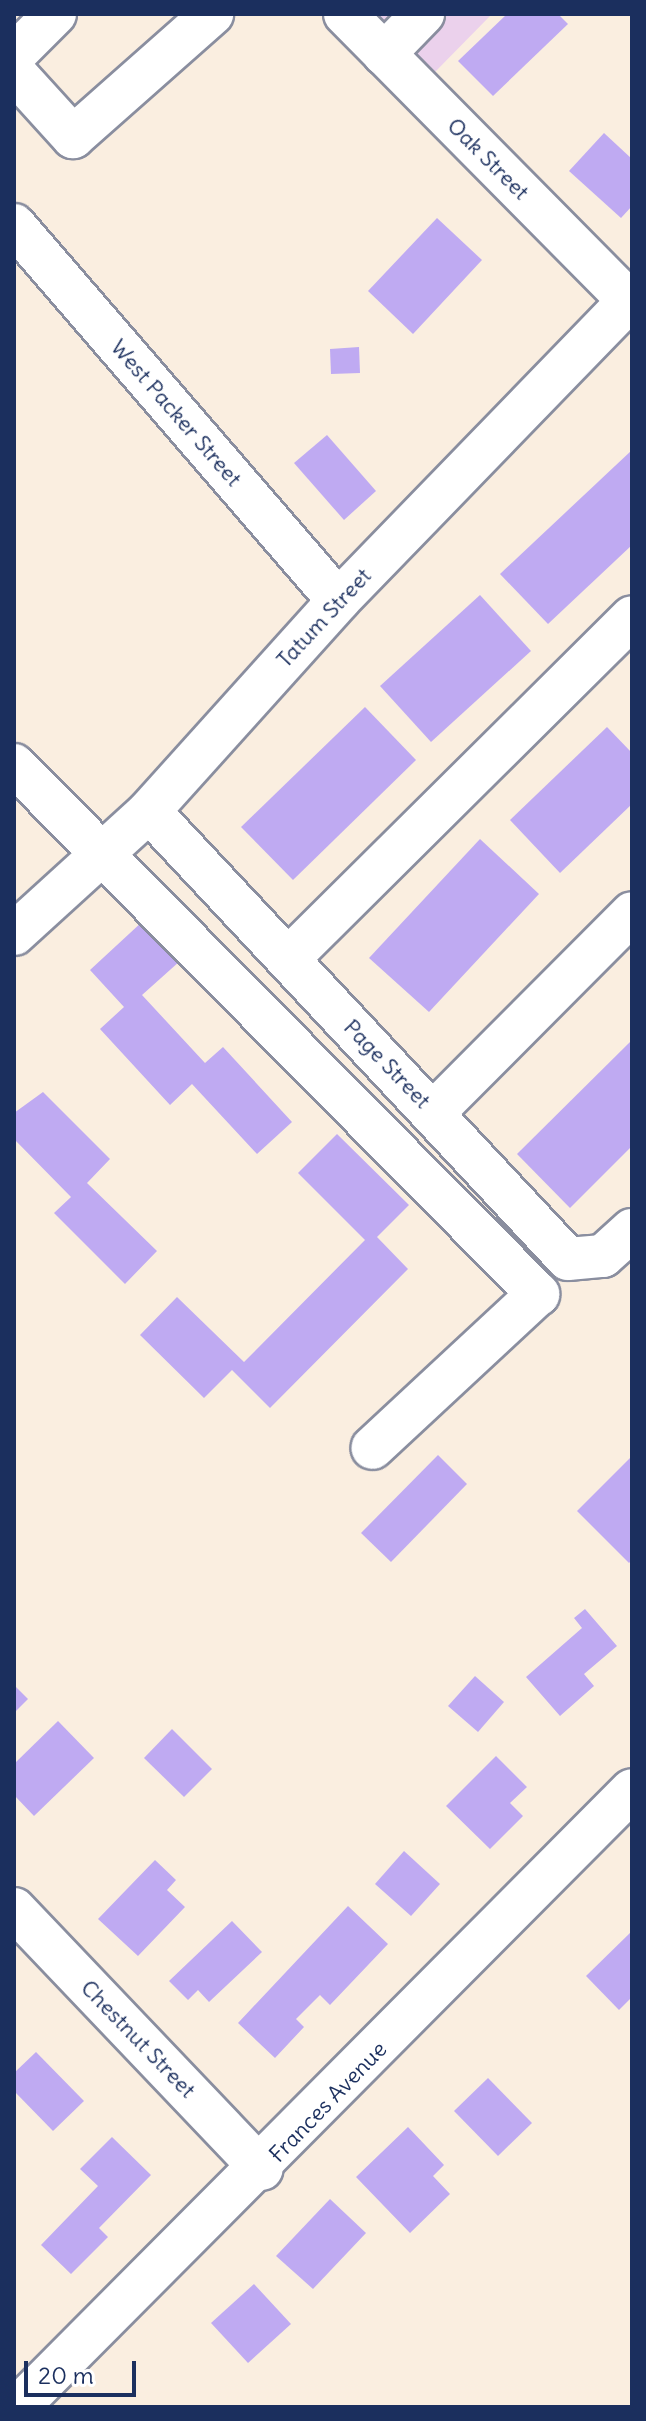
<!DOCTYPE html>
<html>
<head>
<meta charset="utf-8">
<style>
	body { margin:0 }
	#map { position:relative; width:646px; height:2421px; overflow:hidden; background:#faeee0; font-family:Delius,sans-serif }
	div>[style] { position:absolute }
	.built>* { inset:0; background:#ebd1ec }
	.building>* { inset:0; background:#bfaaf2 }
	.roads { filter:drop-shadow(2px 0 #8a8e9f) drop-shadow(-2px 0 #8a8e9f) drop-shadow(0 2px #8a8e9f) drop-shadow(0 -2px #8a8e9f) }
	.minor>* { height:42px; margin:-21px; padding:0 21px; transform-origin:21px; border-radius:21px; background:#fff }
	span { translate:-50% -50%; white-space:nowrap; text-align:center; line-height:1.15; -webkit-text-stroke:8px #fff; paint-order:stroke }
	.street-label { font-size:22px; color:#1b2f5e }
	.frame { position:absolute; inset:0; border:16px solid #1b2f5e; pointer-events:none }
	.scale { position:absolute; left:24px; top:2361px; width:112px; height:36px; box-sizing:border-box; border:4px solid #1b2f5e; border-top:0; padding-left:10px; font-size:24px; line-height:28px; white-space:nowrap; color:#1b2f5e; -webkit-text-stroke:6px #fff; paint-order:stroke }
</style>
</head>
<body>
<div id="map">
	<div class="built">
		<div style="clip-path:polygon(377px 14px,492px 14px,434px 73px)"></div>
	</div>
	<div class="building">
		<div style="clip-path:polygon(507px 14px,558px 14px,568px 24px,493px 96px,458px 61px)"></div>
		<div style="clip-path:polygon(604px 133px,632px 159px,632px 206px,621px 218px,569px 171px)"></div>
		<div style="clip-path:polygon(437px 218px,482px 260px,413px 334px,368px 291px)"></div>
		<div style="clip-path:polygon(359px 347px,360px 373px,331px 374px,330px 349px)"></div>
		<div style="clip-path:polygon(327px 435px,376px 491px,344px 520px,294px 463px)"></div>
		<div style="clip-path:polygon(632px 450px,632px 545px,548px 624px,500px 574px)"></div>
		<div style="clip-path:polygon(480px 595px,531px 651px,431px 742px,380px 686px)"></div>
		<div style="clip-path:polygon(365px 707px,416px 760px,293px 880px,241px 827px)"></div>
		<div style="clip-path:polygon(607px 727px,632px 753px,632px 804px,560px 873px,510px 820px)"></div>
		<div style="clip-path:polygon(480px 839px,539px 894px,429px 1012px,369px 958px)"></div>
		<div style="clip-path:polygon(143px 921px,180px 961px,142px 995px,205px 1063px,223px 1047px,292px 1122px,257px 1154px,192px 1084px,170px 1105px,100px 1029px,124px 1007px,90px 970px)"></div>
		<div style="clip-path:polygon(632px 1040px,632px 1146px,570px 1208px,517px 1154px)"></div>
		<div style="clip-path:polygon(43px 1092px,110px 1159px,87px 1183px,157px 1251px,125px 1284px,54px 1213px,71px 1197px,14px 1139px,14px 1113px)"></div>
		<div style="clip-path:polygon(337px 1134px,409px 1205px,377px 1237px,408px 1269px,270px 1408px,232px 1370px,204px 1398px,140px 1335px,177px 1297px,244px 1362px,365px 1240px,298px 1173px)"></div>
		<div style="clip-path:polygon(438px 1455px,467px 1484px,391px 1562px,361px 1533px)"></div>
		<div style="clip-path:polygon(632px 1456px,632px 1560px,629px 1563px,577px 1511px)"></div>
		<div style="clip-path:polygon(585px 1609px,617px 1646px,584px 1674px,594px 1686px,560px 1716px,526px 1677px,582px 1628px,574px 1618px)"></div>
		<div style="clip-path:polygon(475px 1676px,504px 1702px,478px 1732px,448px 1706px)"></div>
		<div style="clip-path:polygon(14px 1685px,28px 1699px,14px 1713px)"></div>
		<div style="clip-path:polygon(58px 1721px,94px 1758px,34px 1816px,14px 1795px,14px 1764px)"></div>
		<div style="clip-path:polygon(172px 1729px,212px 1769px,184px 1797px,144px 1758px)"></div>
		<div style="clip-path:polygon(496px 1756px,527px 1787px,510px 1803px,523px 1816px,490px 1849px,446px 1806px)"></div>
		<div style="clip-path:polygon(404px 1851px,440px 1884px,411px 1916px,375px 1884px)"></div>
		<div style="clip-path:polygon(155px 1860px,176px 1880px,167px 1890px,185px 1907px,138px 1956px,98px 1919px)"></div>
		<div style="clip-path:polygon(348px 1906px,388px 1944px,330px 2005px,320px 1995px,296px 2019px,304px 2027px,275px 2058px,238px 2023px)"></div>
		<div style="clip-path:polygon(232px 1921px,262px 1952px,209px 2002px,198px 1990px,188px 2000px,169px 1981px)"></div>
		<div style="clip-path:polygon(632px 1931px,632px 1997px,619px 2010px,586px 1976px)"></div>
		<div style="clip-path:polygon(36px 2052px,84px 2101px,53px 2131px,14px 2091px,14px 2073px)"></div>
		<div style="clip-path:polygon(488px 2078px,532px 2123px,498px 2156px,454px 2111px)"></div>
		<div style="clip-path:polygon(408px 2127px,444px 2165px,433px 2176px,450px 2194px,410px 2233px,356px 2177px)"></div>
		<div style="clip-path:polygon(112px 2137px,151px 2175px,99px 2228px,108px 2237px,71px 2274px,41px 2245px,98px 2186px,80px 2169px)"></div>
		<div style="clip-path:polygon(330px 2199px,366px 2233px,313px 2289px,276px 2256px)"></div>
		<div style="clip-path:polygon(254px 2284px,291px 2324px,248px 2363px,211px 2323px)"></div>
	</div>
	<div class="roads">
		<div class="minor">
			<div style="left:345px;top:14px;width:408px;rotate:45.3deg"></div>
			<div style="left:384px;top:54px;width:56px;rotate:-45.7deg"></div>
			<div style="left:14px;top:55px;width:58px;rotate:-45deg"></div>
			<div style="left:14px;top:72px;width:88px;rotate:47.8deg"></div>
			<div style="left:73px;top:137px;width:186px;rotate:-41.5deg"></div>
			<div style="left:14px;top:225px;width:496px;rotate:49.2deg"></div>
			<div style="left:14px;top:765px;width:745px;rotate:45.27deg"></div>
			<div style="left:538px;top:1294px;width:226px;rotate:137.1deg"></div>
			<div style="left:149px;top:811px;width:613px;rotate:46.92deg"></div>
			<div style="left:568px;top:1259px;width:35px;rotate:-5deg"></div>
			<div style="left:603px;top:1256px;width:39px;rotate:-42deg"></div>
			<div style="left:14px;top:934px;width:183px;rotate:-42.3deg"></div>
			<div style="left:149px;top:811px;width:283px;rotate:-48deg"></div>
			<div style="left:338px;top:601px;width:422px;rotate:-45.9deg"></div>
			<div style="left:288px;top:959px;width:485px;rotate:-44.8deg"></div>
			<div style="left:433px;top:1113px;width:282px;rotate:-45.1deg"></div>
			<div style="left:14px;top:1909px;width:359px;rotate:46.4deg"></div>
			<div style="left:18px;top:2407px;width:870px;rotate:-45.14deg"></div>
		</div>
	</div>
	<div class="street-label">
		<span style="left:488px;top:159px;rotate:45deg">Oak Street</span>
		<span style="left:176px;top:413px;rotate:49deg">West Packer Street</span>
		<span style="left:324px;top:618px;rotate:-47deg">Tatum Street</span>
		<span style="left:387px;top:1064px;rotate:46deg">Page Street</span>
		<span style="left:138px;top:2039px;rotate:46deg">Chestnut Street</span>
		<span style="left:328px;top:2102px;rotate:-46deg">Frances Avenue</span>
	</div>
	<div class="frame"></div>
	<div class="scale">20 m</div>
</div>
</body>
</html>
